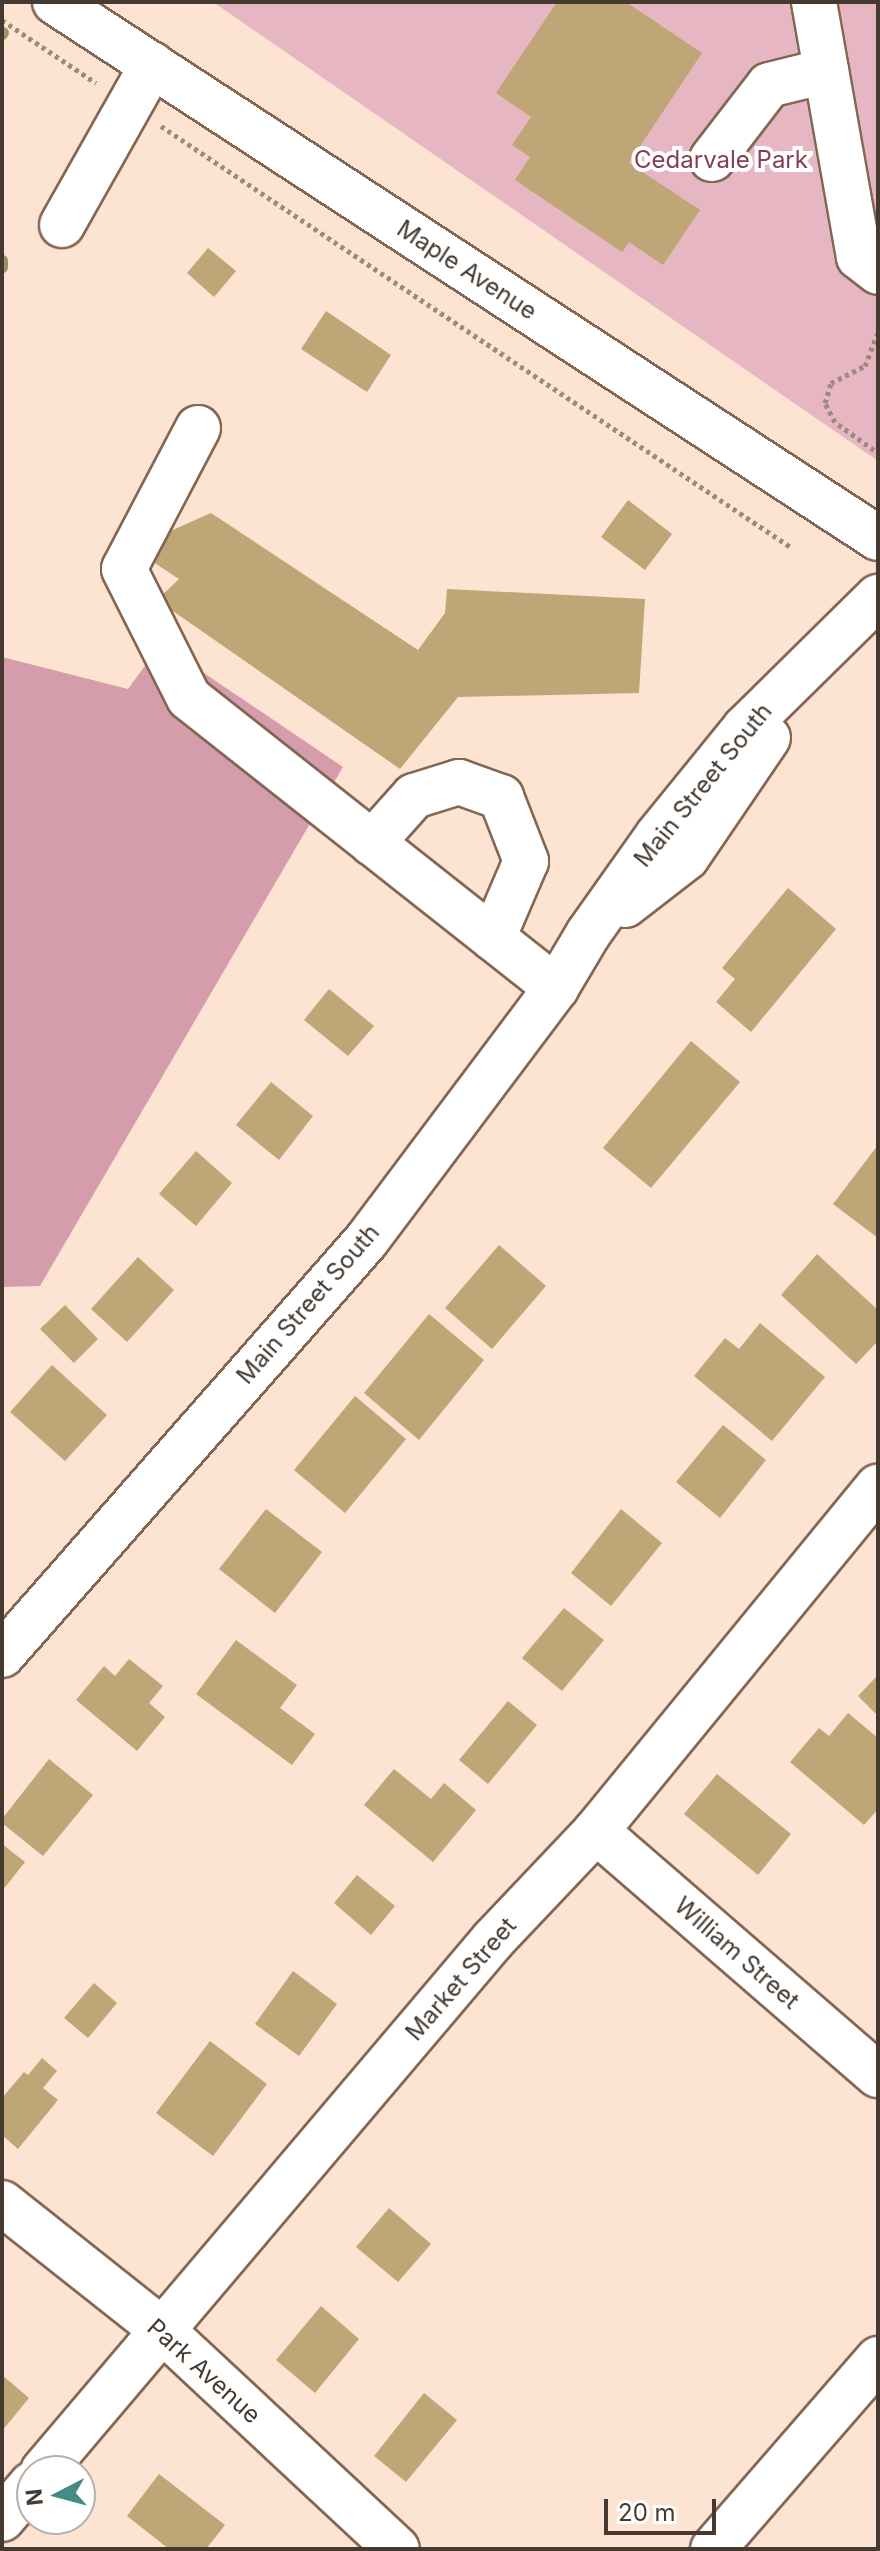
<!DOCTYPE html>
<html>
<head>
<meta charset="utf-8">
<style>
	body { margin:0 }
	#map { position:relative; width:880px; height:2551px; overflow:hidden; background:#fde3d1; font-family:Inter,sans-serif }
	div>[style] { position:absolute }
	.green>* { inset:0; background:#e6b7c2 }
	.forest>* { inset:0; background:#d59dab }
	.stream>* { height:11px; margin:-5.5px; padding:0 5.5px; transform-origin:5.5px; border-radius:5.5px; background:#949765 }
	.building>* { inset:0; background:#bea677 }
	.path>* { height:5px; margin-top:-2.5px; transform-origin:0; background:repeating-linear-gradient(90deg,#9c8a7c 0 4px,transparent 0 8px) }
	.roads { filter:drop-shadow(2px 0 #836753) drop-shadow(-2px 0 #836753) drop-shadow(0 2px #836753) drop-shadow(0 -2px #836753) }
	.minor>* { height:44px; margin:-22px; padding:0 22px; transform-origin:22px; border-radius:22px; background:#fff }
	.major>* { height:44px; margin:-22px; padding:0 22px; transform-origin:22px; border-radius:22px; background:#fff }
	span { translate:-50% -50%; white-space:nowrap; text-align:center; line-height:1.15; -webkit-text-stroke:8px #fff; paint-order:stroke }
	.park-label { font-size:24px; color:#833e53 }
	.street-label { font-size:24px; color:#453930 }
	.frame { position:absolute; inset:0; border:4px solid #453930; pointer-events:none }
	.north { position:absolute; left:16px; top:2455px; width:80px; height:80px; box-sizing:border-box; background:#fff; border:2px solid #b5b0ac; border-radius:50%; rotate:264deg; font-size:22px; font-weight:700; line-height:32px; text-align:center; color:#453930 }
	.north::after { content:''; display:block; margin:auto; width:28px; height:36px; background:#448b88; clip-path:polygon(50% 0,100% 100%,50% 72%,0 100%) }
	.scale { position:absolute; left:604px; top:2499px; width:112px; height:36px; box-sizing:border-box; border:4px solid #453930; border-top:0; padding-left:10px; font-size:24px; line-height:28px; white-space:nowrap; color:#453930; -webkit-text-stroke:6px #fff; paint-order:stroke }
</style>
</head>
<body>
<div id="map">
	<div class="green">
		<div style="clip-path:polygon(213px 2px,878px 2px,878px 461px)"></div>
	</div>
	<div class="forest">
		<div style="clip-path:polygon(161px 644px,343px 767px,40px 1286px,2px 1287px,2px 657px,128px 689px)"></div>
	</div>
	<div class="stream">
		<div style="left:2px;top:34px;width:2px;rotate:-63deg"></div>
		<div style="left:2px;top:260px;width:7px;rotate:90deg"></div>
	</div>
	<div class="building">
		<div style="clip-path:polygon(557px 2px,626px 2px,702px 53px,629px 163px,700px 210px,663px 265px,629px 242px,622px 252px,515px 180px,530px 157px,512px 145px,531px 117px,496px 93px)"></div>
		<div style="clip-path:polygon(208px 248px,236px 271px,214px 297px,187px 273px)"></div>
		<div style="clip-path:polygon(326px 311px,391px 355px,367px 392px,301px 349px)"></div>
		<div style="clip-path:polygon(628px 500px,672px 534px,645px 570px,601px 537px)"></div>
		<div style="clip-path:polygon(211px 513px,418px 650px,445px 613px,447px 589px,645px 599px,639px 693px,458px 697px,400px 769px,157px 600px,179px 579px,153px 562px,166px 533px)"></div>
		<div style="clip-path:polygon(788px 888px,836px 929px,751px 1032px,716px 1002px,735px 979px,722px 968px)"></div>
		<div style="clip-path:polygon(329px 989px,374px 1026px,348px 1056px,304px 1020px)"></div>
		<div style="clip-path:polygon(691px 1041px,740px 1082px,651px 1188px,603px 1148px)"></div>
		<div style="clip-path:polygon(271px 1082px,313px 1116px,279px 1160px,236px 1125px)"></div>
		<div style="clip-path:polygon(878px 1145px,878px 1238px,833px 1204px)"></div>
		<div style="clip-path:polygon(196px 1151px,232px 1183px,196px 1226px,159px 1194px)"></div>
		<div style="clip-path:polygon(499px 1245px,546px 1286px,492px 1349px,445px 1308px)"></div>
		<div style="clip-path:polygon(817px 1254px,878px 1310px,878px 1341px,856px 1364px,781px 1295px)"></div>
		<div style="clip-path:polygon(138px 1257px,174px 1290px,127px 1342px,91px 1309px)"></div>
		<div style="clip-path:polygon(65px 1305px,98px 1339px,74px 1363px,40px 1329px)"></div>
		<div style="clip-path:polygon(429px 1314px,484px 1360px,419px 1440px,364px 1393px)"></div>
		<div style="clip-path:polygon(760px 1323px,825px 1377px,772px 1441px,694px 1376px,725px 1338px,739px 1349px)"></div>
		<div style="clip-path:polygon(52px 1365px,107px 1415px,65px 1461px,10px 1412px)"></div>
		<div style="clip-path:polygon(355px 1396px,406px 1439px,345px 1513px,294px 1470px)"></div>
		<div style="clip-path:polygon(723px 1425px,766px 1460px,720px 1518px,676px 1482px)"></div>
		<div style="clip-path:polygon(266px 1509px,322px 1552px,275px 1613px,219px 1569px)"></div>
		<div style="clip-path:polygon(621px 1509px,662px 1543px,611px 1606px,571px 1573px)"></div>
		<div style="clip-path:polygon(564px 1608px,604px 1640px,562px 1691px,522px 1658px)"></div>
		<div style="clip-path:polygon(236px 1640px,297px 1685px,280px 1708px,315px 1734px,292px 1765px,196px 1694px)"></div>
		<div style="clip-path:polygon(129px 1659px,163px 1686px,149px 1703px,165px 1717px,137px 1751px,76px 1700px,104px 1666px,115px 1676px)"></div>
		<div style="clip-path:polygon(878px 1675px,878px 1716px,858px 1696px)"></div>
		<div style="clip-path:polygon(508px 1701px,537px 1725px,488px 1784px,459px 1760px)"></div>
		<div style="clip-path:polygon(848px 1713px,878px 1738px,878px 1809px,864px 1825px,790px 1762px,819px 1728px,829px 1736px)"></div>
		<div style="clip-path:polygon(49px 1759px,93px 1795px,43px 1856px,2px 1823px,2px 1819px)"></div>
		<div style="clip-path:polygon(394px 1769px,431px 1799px,444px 1783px,476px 1810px,433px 1862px,364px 1805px)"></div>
		<div style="clip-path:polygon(717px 1774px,791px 1834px,758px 1875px,684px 1814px)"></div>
		<div style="clip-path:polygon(2px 1844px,25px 1862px,2px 1891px)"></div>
		<div style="clip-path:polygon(357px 1875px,395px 1906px,371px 1935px,334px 1903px)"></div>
		<div style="clip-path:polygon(293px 1971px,337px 2004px,299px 2056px,255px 2024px)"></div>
		<div style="clip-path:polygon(94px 1983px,117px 2003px,88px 2038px,64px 2018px)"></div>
		<div style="clip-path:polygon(210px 2041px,267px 2084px,213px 2156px,156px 2113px)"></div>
		<div style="clip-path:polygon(42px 2058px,57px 2071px,43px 2088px,58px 2100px,18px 2149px,2px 2135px,2px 2098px,24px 2072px,28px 2075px)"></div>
		<div style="clip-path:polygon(389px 2208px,431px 2244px,398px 2282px,356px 2247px)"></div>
		<div style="clip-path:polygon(321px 2306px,359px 2339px,315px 2393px,276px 2360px)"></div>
		<div style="clip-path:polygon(2px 2375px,29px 2398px,2px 2431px)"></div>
		<div style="clip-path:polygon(424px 2393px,457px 2420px,406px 2482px,374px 2456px)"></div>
		<div style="clip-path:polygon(159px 2474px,225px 2525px,206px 2549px,169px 2549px,127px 2516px)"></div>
	</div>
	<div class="path">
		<div style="left:2px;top:20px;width:113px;rotate:33.8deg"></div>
		<div style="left:161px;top:126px;width:759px;rotate:33.77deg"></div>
		<div style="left:874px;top:450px;width:48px;rotate:-144.3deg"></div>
		<div style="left:835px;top:422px;width:21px;rotate:-118deg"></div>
		<div style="left:825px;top:403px;width:21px;rotate:-73deg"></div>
		<div style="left:831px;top:383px;width:38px;rotate:-27deg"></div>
		<div style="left:865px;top:366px;width:36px;rotate:-69deg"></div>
	</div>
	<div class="roads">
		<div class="minor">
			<div style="left:814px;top:2px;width:259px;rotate:80deg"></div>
			<div style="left:859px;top:257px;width:24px;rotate:38deg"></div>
			<div style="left:712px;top:159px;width:93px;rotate:-52.4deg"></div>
			<div style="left:769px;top:85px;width:59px;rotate:-13.8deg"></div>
			<div style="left:62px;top:225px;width:184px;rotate:-60.6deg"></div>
			<div style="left:198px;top:428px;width:159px;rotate:117.7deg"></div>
			<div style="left:124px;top:569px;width:144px;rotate:63.3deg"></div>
			<div style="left:189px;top:698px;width:468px;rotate:38.3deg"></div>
			<div style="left:372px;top:843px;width:63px;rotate:-48.2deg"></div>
			<div style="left:414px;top:796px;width:47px;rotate:-17.3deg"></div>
			<div style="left:459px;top:782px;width:45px;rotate:19.7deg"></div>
			<div style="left:501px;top:797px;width:69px;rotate:68.7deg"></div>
			<div style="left:526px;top:861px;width:84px;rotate:113.2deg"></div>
			<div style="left:596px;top:1831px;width:373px;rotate:40.9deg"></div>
			<div style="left:2px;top:2203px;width:204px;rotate:38.4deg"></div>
			<div style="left:162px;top:2330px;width:321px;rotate:43deg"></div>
			<div style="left:43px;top:2471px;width:696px;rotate:-49.72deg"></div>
			<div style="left:493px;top:1940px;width:150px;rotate:-46.6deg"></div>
			<div style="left:596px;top:1831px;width:445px;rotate:-50.7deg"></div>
			<div style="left:2px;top:2519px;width:46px;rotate:-49.4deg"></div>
			<div style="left:713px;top:2549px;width:252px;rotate:-49deg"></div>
		</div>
		<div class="major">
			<div style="left:55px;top:2px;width:982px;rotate:33.08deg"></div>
			<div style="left:625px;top:905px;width:78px;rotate:-37.7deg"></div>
			<div style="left:687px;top:857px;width:144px;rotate:-55.8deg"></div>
			<div style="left:2px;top:1655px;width:551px;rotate:-48.68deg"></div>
			<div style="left:366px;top:1241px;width:316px;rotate:-53.1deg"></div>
			<div style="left:556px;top:988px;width:63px;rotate:-59.3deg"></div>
			<div style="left:588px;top:934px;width:121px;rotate:-54.7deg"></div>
			<div style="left:658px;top:835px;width:138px;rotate:-50.9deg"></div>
			<div style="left:745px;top:728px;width:187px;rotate:-44.6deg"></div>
		</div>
	</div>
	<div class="park-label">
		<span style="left:721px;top:160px">Cedarvale Park</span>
	</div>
	<div class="street-label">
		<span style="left:467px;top:270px;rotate:33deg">Maple Avenue</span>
		<span style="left:703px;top:785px;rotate:-51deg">Main Street South</span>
		<span style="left:308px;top:1304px;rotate:-49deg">Main Street South</span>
		<span style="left:737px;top:1953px;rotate:41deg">William Street</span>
		<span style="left:461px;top:1979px;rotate:-49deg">Market Street</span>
		<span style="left:204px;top:2371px;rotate:42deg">Park Avenue</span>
	</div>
	<div class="frame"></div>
	<div class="north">N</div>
	<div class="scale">20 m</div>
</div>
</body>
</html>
